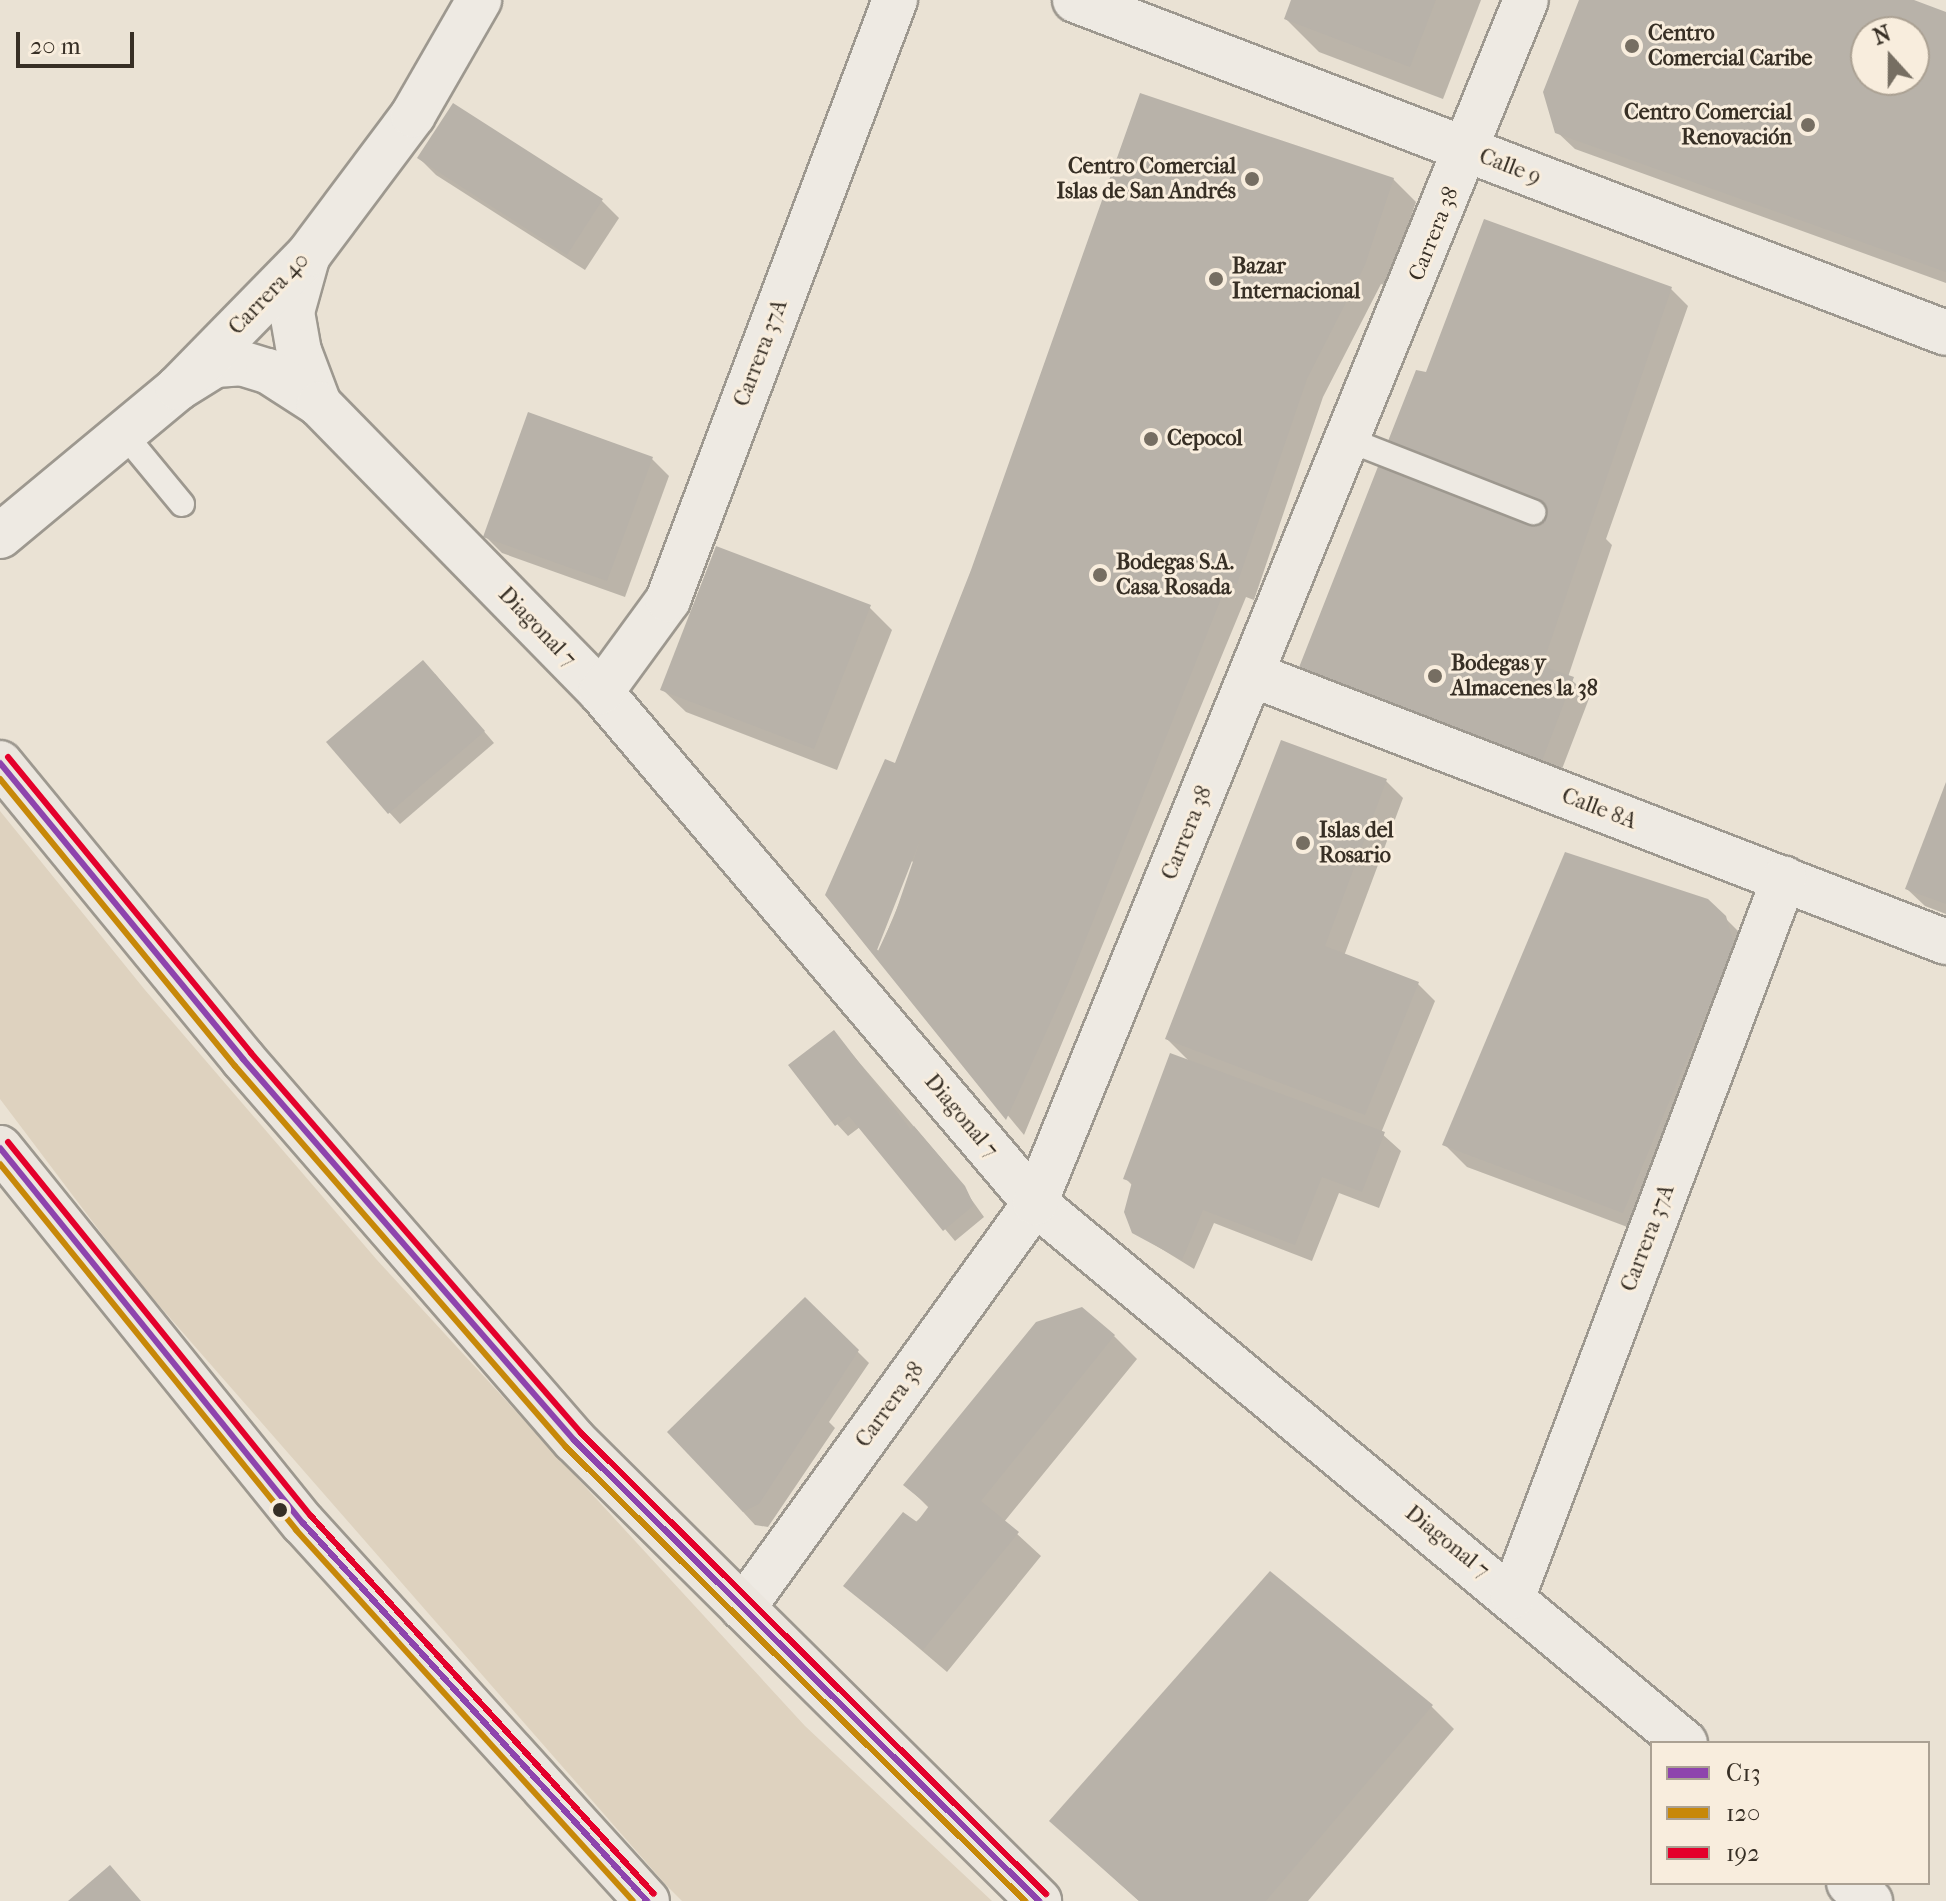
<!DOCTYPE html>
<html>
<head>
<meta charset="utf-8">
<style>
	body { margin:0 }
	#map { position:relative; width:1946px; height:1901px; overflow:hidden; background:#eae2d4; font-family:"IM FELL French Canon",serif }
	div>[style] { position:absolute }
	.green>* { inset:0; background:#ded2bf }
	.shadow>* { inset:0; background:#0003 }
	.building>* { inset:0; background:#b8b2a9 }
	.roads { filter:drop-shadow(2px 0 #9d988f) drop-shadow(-2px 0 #9d988f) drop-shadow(0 2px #9d988f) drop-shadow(0 -2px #9d988f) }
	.lane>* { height:24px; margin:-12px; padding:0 12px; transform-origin:12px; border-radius:12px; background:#eeeae3 }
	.street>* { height:44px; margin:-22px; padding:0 22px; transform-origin:22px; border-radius:22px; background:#eeeae3 }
	.secondary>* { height:44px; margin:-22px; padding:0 22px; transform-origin:22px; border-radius:22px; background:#eeeae3 }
	.primary>* { height:44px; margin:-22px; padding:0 22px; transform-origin:22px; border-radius:22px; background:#ebe6de }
	.bus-1>* { height:6px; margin:-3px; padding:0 3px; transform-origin:3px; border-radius:3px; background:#8e44ad }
	.bus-2>* { height:6px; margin:-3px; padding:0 3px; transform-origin:3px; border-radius:3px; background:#c78809 }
	.bus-3>* { height:6px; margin:-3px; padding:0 3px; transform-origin:3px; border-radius:3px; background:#e4002b }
	.dots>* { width:22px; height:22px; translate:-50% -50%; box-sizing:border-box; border:4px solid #f8eddd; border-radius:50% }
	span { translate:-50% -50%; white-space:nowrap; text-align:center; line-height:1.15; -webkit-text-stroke:6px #f8eddd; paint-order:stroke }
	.poi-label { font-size:22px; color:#372f25; font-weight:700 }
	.left { translate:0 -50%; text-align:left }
	.right { translate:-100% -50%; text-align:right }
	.street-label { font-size:22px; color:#372f25 }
	.legend { position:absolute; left:1650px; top:1741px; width:280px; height:144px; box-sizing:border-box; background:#f8eddd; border:2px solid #aba193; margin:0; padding:10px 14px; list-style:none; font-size:24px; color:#372f25 }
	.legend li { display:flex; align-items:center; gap:16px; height:40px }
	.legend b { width:40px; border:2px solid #aba193 }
	.north { position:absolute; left:1850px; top:16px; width:80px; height:80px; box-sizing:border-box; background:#f8eddd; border:2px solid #aba193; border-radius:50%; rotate:339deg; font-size:22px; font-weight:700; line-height:32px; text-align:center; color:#372f25 }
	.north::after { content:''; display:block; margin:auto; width:28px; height:36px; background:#766e62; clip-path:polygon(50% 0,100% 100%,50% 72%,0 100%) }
	.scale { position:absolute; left:16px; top:32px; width:118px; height:36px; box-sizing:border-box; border:4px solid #372f25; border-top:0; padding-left:10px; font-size:24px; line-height:28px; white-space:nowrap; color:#372f25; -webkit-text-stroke:6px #f8eddd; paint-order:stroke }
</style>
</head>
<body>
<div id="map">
	<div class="green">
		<div style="clip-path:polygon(0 811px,145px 990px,377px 1260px,805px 1726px,992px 1901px,682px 1901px,666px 1885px,135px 1278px,0 1099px)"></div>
	</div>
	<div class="shadow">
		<div style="clip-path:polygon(1294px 0,1481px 0,1443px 99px,1319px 52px,1286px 19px)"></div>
		<div style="clip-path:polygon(evenodd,1581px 0,1908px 0,1946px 14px,1946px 283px,1575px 149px,1557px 132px,1581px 0,1866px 32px,1914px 32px,1914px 80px,1866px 80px,1866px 32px)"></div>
		<div style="clip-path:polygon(419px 158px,602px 201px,619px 218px,585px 270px,436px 175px)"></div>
		<div style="clip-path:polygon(evenodd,1393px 179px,1416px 202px,1388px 286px,1381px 284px,1323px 397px,1254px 600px,1246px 597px,1024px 1135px,827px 895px,896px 766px,1393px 179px,911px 861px,916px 863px,879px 951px,876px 949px,911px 861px)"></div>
		<div style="clip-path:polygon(1671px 289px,1688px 306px,1606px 539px,1612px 545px,1568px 677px,1590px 696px,1557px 782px,1315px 692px,1427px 375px)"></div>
		<div style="clip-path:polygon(652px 459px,669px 476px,625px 597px,502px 553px,485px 536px)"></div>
		<div style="clip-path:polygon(869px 607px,892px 630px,837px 770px,686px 712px,663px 690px)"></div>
		<div style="clip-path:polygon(435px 674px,494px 743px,400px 824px,389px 812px)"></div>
		<div style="clip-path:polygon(1386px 781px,1403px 798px,1344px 956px,1418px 984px,1435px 1001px,1381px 1133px,1401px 1151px,1379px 1208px,1339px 1193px,1312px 1261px,1214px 1223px,1194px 1269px,1134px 1232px,1133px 1186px,1126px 1179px,1190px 1062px,1167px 1039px)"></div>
		<div style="clip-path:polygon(1946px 787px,1946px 914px,1925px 906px,1907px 889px)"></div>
		<div style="clip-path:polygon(1707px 900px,1748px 941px,1646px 1234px,1467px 1167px,1444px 1144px)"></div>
		<div style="clip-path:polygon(834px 1033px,946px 1164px,984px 1217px,955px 1241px,860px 1127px,848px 1136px,837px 1124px)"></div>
		<div style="clip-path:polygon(805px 1299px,869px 1363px,829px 1422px,835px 1428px,768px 1527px,755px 1525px,670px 1432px)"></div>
		<div style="clip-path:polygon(1114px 1336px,1137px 1359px,1004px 1522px,1041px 1556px,947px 1672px,846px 1586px,930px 1509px,906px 1485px)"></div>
		<div style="clip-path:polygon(1431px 1706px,1454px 1729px,1308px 1901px,1139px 1901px,1051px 1821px)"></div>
	</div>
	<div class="building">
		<div style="clip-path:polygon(1291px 0,1436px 0,1410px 67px,1284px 19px)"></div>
		<div style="clip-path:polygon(evenodd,1579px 0,1914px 0,1946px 12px,1946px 272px,1555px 133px,1543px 92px,1579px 0,1866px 32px,1914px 32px,1914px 80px,1866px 80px,1866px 32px)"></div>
		<div style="clip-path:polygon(evenodd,1140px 93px,1394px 178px,1365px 265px,1307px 379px,1237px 584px,1228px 581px,1068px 984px,1006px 1120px,825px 895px,885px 759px,895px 763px,971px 570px,1140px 93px,921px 838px,894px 917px,878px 951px,877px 950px,921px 838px)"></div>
		<div style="clip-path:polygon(453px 103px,603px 199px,567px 255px,417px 158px)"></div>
		<div style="clip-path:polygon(1484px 219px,1672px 287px,1542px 666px,1574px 677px,1540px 766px,1296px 675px,1416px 370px,1426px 372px)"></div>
		<div style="clip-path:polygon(528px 412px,653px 457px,607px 581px,483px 537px)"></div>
		<div style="clip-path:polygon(716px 546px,871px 605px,814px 749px,660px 690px)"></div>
		<div style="clip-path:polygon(423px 660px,485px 731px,388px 814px,326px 742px)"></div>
		<div style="clip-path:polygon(1281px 740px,1387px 779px,1325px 946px,1419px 982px,1365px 1115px,1165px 1039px)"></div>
		<div style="clip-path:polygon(1946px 782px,1946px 904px,1905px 889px)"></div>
		<div style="clip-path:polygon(1565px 852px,1708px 899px,1726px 916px,1734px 945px,1623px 1213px,1442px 1145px)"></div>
		<div style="clip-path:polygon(834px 1030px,911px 1130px,914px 1126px,965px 1186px,974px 1205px,943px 1231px,849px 1116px,835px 1126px,788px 1065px)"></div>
		<div style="clip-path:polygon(1170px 1053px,1385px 1132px,1362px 1192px,1322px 1177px,1295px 1245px,1203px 1210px,1182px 1260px,1132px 1233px,1124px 1212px,1132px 1182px,1123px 1179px)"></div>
		<div style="clip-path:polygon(805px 1297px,859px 1350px,759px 1504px,743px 1512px,667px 1432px)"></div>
		<div style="clip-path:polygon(1082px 1307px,1115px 1335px,981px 1501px,1019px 1532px,923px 1650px,843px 1586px,903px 1512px,917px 1522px,929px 1506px,903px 1485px,1036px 1322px)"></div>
		<div style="clip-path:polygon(1270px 1571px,1433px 1705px,1266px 1901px,1139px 1901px,1049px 1821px)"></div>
		<div style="clip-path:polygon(110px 1865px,141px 1901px,68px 1901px)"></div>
	</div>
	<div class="roads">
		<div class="lane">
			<div style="left:124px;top:434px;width:91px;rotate:50.4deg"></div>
			<div style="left:1349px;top:440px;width:198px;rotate:21.4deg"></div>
		</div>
		<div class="street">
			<div style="left:1075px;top:0;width:932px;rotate:20.92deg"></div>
			<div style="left:307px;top:258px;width:56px;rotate:105.5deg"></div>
			<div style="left:292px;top:312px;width:40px;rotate:80deg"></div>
			<div style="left:299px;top:351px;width:57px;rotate:69.3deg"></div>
			<div style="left:178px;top:388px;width:44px;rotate:-31.9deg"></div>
			<div style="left:215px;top:365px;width:26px;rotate:-4deg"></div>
			<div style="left:241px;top:363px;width:28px;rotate:17deg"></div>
			<div style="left:268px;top:371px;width:61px;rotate:32.9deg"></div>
			<div style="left:319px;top:404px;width:403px;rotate:45.6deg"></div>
			<div style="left:601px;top:692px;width:670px;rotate:49.66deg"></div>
			<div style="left:1035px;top:1203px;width:845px;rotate:39.72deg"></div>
			<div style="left:0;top:536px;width:231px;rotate:-39.7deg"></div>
			<div style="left:178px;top:388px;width:187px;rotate:-45.6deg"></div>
			<div style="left:309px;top:254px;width:174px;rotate:-53.2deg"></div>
			<div style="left:413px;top:115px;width:133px;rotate:-60.1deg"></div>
			<div style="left:1253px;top:675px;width:743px;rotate:21.07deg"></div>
			<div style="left:601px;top:692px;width:114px;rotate:-53.9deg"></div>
			<div style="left:668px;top:600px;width:642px;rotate:-69.28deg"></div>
			<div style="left:1513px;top:1596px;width:767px;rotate:-69.3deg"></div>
			<div style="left:1849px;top:1883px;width:28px;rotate:41deg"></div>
		</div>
		<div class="secondary">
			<div style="left:743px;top:1608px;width:499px;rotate:-54.2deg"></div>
			<div style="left:1035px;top:1203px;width:1299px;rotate:-67.8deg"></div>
		</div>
		<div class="primary">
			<div style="left:0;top:763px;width:383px;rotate:50.6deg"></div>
			<div style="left:243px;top:1059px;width:505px;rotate:49.02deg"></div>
			<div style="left:574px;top:1440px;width:655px;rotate:44.75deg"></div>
			<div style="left:0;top:1148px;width:482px;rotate:51.1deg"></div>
			<div style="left:303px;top:1523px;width:511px;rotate:47.7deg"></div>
		</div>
	</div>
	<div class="bus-1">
		<div style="left:0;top:763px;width:383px;rotate:50.6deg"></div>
		<div style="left:243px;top:1059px;width:505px;rotate:49.02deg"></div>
		<div style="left:574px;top:1440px;width:655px;rotate:44.75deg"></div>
		<div style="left:0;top:1148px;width:482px;rotate:51.1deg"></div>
		<div style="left:303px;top:1523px;width:511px;rotate:47.7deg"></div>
	</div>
	<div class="bus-2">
		<div style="left:0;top:779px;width:371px;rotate:50.7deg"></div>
		<div style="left:235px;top:1066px;width:505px;rotate:49.02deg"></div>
		<div style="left:566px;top:1447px;width:646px;rotate:44.69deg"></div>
		<div style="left:0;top:1164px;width:471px;rotate:51deg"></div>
		<div style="left:296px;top:1530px;width:501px;rotate:47.75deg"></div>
	</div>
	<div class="bus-3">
		<div style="left:8px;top:757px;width:383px;rotate:50.6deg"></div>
		<div style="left:251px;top:1053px;width:503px;rotate:49.03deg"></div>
		<div style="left:581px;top:1433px;width:655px;rotate:44.75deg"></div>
		<div style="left:8px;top:1142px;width:481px;rotate:51deg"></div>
		<div style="left:311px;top:1516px;width:510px;rotate:47.78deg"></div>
	</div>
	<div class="dots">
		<div style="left:1632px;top:46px;background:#766e62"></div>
		<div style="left:1808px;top:125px;background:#766e62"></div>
		<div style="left:1252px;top:179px;background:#766e62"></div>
		<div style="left:1216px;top:279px;background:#766e62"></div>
		<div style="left:1151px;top:439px;background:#766e62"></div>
		<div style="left:1100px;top:575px;background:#766e62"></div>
		<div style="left:1435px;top:676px;background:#766e62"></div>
		<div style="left:1303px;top:843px;background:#766e62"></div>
		<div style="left:280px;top:1510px;background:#372f25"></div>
	</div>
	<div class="poi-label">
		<span class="left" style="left:1648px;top:46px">Centro<br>Comercial Caribe</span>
		<span class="right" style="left:1792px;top:125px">Centro Comercial<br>Renovación</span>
		<span class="right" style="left:1236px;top:179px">Centro Comercial<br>Islas de San Andrés</span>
		<span class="left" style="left:1232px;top:279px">Bazar<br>Internacional</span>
		<span class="left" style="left:1167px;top:439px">Cepocol</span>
		<span class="left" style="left:1116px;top:575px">Bodegas S.A.<br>Casa Rosada</span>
		<span class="left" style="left:1451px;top:676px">Bodegas y<br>Almacenes la 38</span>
		<span class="left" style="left:1319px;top:843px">Islas del<br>Rosario</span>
	</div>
	<div class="street-label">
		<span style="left:1510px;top:167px;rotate:21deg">Calle 9</span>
		<span style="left:1434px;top:234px;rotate:-68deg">Carrera 38</span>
		<span style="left:269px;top:294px;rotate:-46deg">Carrera 40</span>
		<span style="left:761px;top:353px;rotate:-69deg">Carrera 37A</span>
		<span style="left:537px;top:627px;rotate:46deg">Diagonal 7</span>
		<span style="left:1599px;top:809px;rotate:21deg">Calle 8A</span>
		<span style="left:1187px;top:833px;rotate:-68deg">Carrera 38</span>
		<span style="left:961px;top:1116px;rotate:50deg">Diagonal 7</span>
		<span style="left:1648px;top:1238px;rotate:-69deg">Carrera 37A</span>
		<span style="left:890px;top:1405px;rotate:-54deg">Carrera 38</span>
		<span style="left:1447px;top:1542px;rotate:39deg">Diagonal 7</span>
	</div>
	<ul class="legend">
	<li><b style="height:10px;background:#8e44ad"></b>C13</li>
	<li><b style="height:10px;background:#c78809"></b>120</li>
	<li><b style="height:10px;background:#e4002b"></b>192</li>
	</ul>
	<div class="north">N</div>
	<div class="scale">20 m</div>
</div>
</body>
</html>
